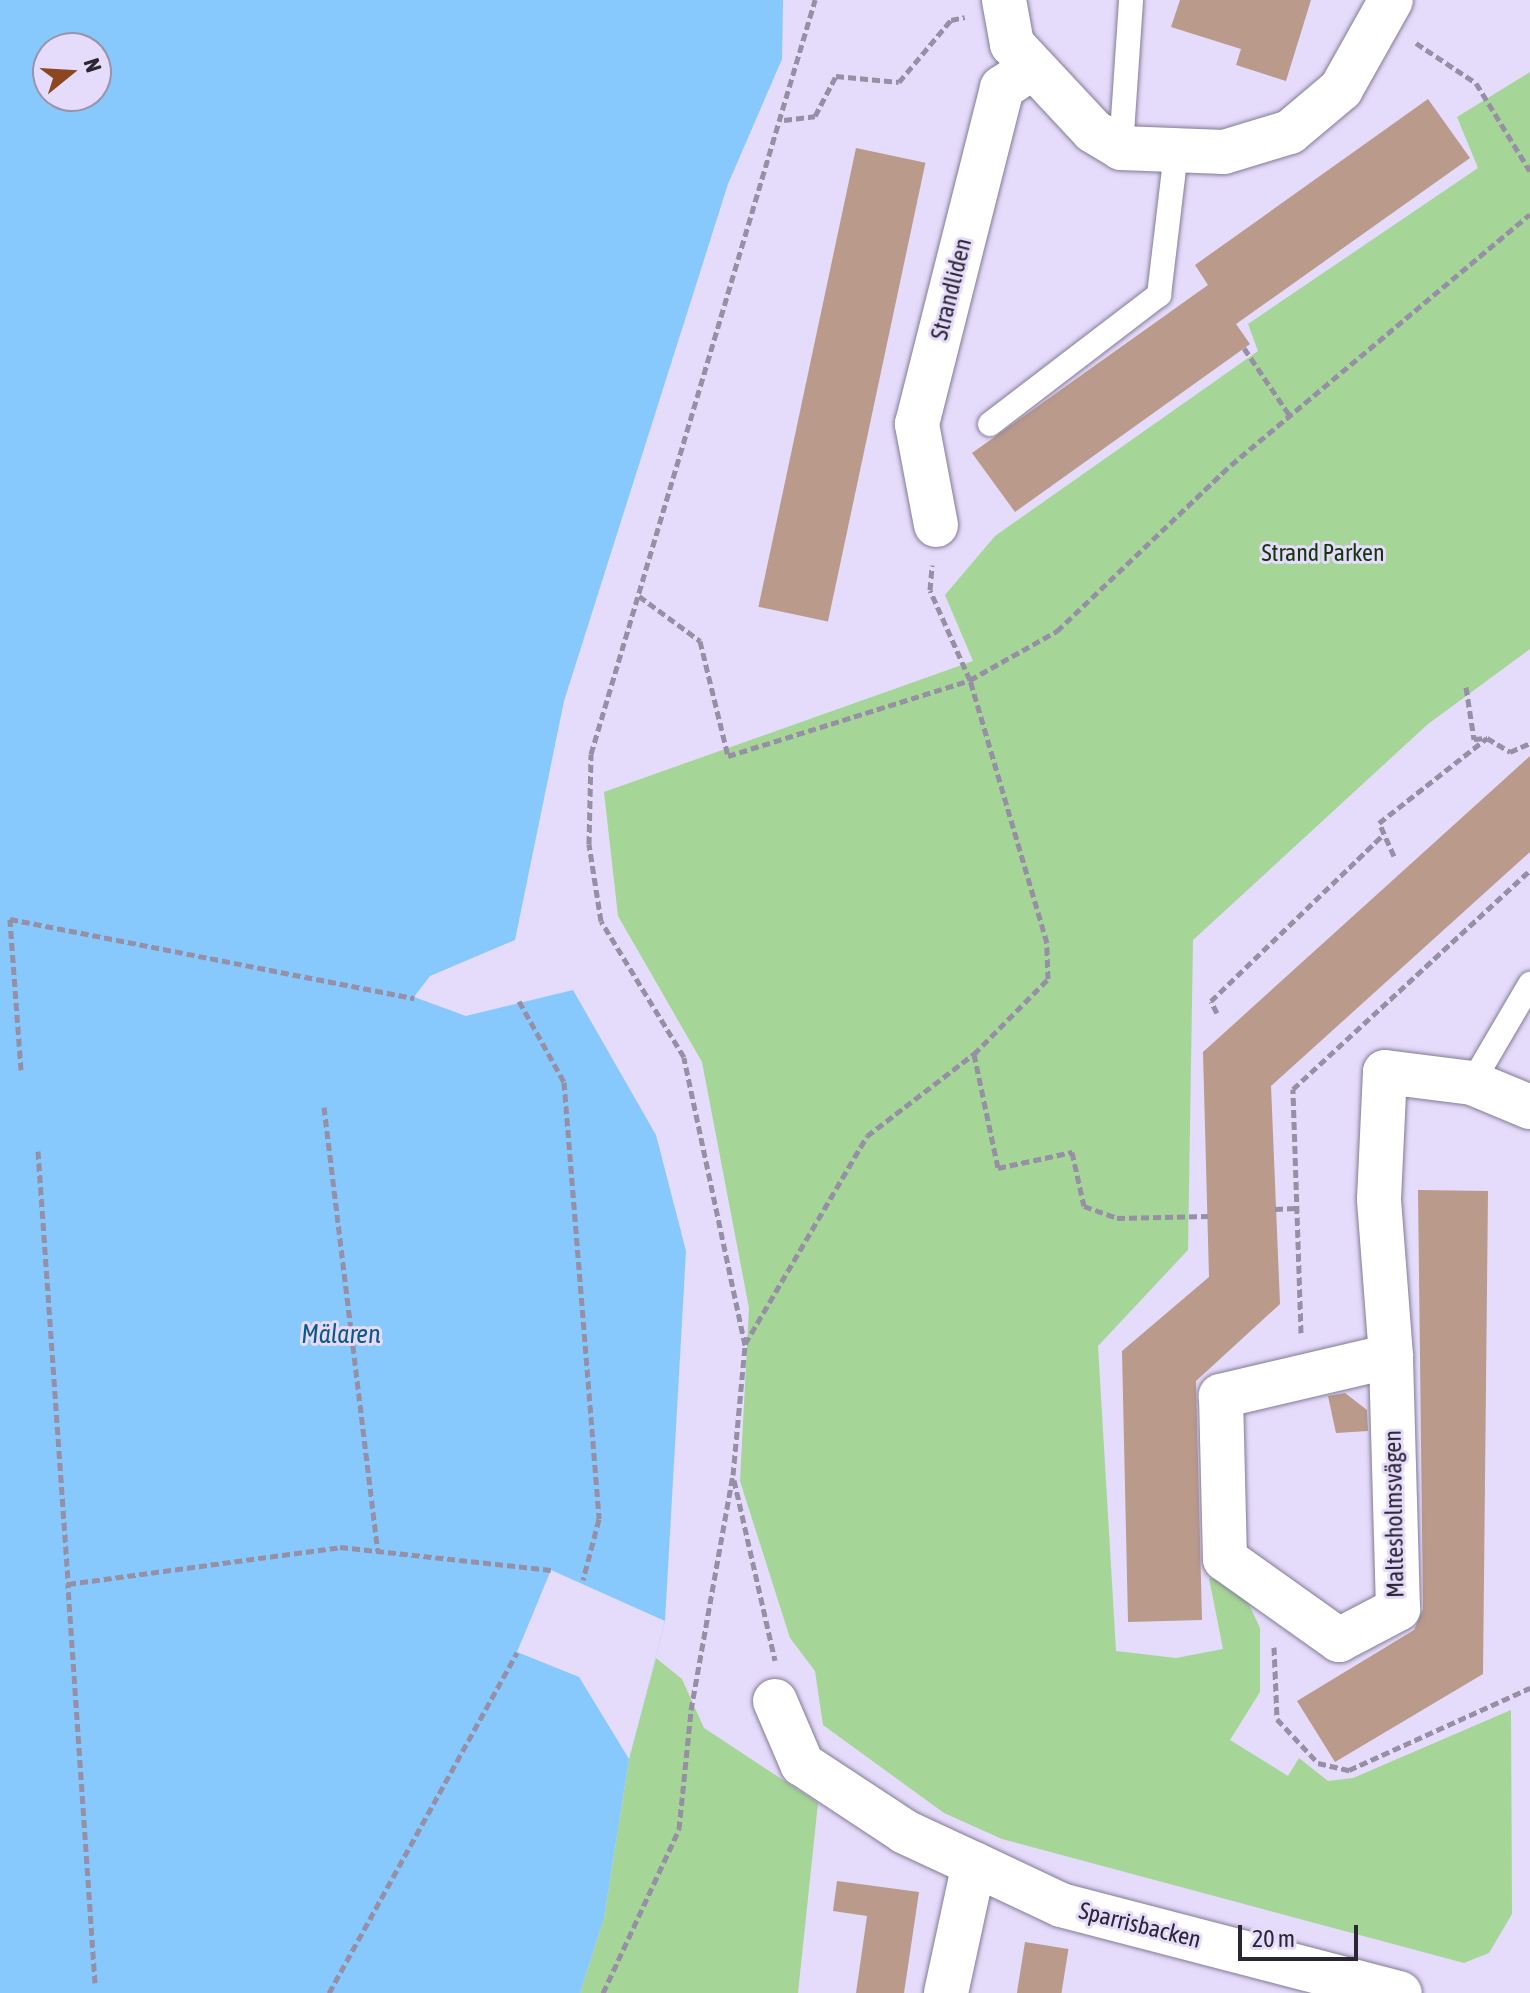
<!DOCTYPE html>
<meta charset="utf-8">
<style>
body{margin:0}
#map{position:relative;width:1530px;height:1993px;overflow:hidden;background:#e5dbfa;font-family:"Asap Condensed",sans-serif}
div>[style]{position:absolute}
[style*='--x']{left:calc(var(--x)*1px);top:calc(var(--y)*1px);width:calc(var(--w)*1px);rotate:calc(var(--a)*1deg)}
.green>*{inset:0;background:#a5d597}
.water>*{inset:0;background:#87c8fd}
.pier>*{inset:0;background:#e5dbfa}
.building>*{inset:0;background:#b99a8b;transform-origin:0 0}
.path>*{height:5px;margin-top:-2.5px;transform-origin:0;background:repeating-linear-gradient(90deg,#968fa6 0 8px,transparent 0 12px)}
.roads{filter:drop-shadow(0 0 2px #847b97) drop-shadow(0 0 2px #847b97)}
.service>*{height:24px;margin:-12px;padding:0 12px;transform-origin:12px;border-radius:12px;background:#fff}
.minor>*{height:44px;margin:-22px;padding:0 22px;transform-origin:22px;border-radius:22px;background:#fff}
span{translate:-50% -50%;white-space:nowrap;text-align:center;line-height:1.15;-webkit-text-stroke:6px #e5dbfa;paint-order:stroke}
.street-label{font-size:24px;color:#2a2632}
.park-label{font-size:24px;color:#15360b}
.water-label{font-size:26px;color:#0c5888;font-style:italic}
.north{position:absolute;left:32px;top:32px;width:80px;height:80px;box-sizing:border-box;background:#e5dbfa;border:2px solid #9a93aa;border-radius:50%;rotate:72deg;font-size:22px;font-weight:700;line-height:32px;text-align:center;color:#2a2632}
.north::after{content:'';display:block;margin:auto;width:28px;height:36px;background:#8d4720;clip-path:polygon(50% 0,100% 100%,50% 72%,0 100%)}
.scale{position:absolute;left:1238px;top:1925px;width:120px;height:36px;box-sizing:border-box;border:4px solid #2a2632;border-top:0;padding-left:10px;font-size:24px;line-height:28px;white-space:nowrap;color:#2a2632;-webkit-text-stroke:6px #e5dbfa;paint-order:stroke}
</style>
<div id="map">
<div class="green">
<i style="clip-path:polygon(1530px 72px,1530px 649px,1428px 724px,1193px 940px,1188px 1250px,1098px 1346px,1116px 1651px,1176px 1658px,1223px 1649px,1209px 1578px,1239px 1583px,1260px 1628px,1260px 1692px,1230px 1740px,1288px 1776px,1299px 1758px,1328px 1781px,1353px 1778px,1511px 1710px,1512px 1914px,1489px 1953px,1464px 1963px,1002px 1839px,944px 1813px,823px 1725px,815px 1671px,790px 1638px,740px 1481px,749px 1308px,702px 1062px,618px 916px,604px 792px,973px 661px,945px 595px,995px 536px,1258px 351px,1248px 324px,1478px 168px,1457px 117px)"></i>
<i style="clip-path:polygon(656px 1658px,682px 1679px,704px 1728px,818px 1803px,798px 1993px,580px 1993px,604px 1918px,629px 1759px)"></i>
</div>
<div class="water">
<i style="clip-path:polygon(evenodd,0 0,783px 0,782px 59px,728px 184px,564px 701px,515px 940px,430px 976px,414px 997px,466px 1016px,573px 990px,656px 1135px,686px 1251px,665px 1621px,629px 1759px,604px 1918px,580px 1993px,0 1993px,0 0,48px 48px,96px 48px,96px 96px,48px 96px,48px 48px)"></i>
</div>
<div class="pier">
<i style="clip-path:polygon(551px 1570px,665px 1621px,629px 1759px,579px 1677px,517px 1652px)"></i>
</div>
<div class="building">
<i style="clip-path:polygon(1180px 0,1311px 0,1286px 81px,1236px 65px,1241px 49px,1171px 27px)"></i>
<i style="clip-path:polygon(1428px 99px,1470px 158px,1236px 324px,1250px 344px,1015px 512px,972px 453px,1208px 285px,1195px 265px)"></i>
<i style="left:856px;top:148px;width:71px;height:469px;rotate:12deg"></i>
<i style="clip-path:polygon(1530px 756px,1530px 852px,1271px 1086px,1280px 1304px,1196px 1381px,1202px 1620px,1128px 1622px,1122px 1351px,1209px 1277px,1203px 1052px)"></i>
<i style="clip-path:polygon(1418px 1190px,1488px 1191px,1483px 1674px,1335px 1762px,1297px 1701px,1414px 1630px,1423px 1609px)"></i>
<i style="clip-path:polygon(1345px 1393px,1367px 1410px,1368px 1431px,1336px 1433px,1328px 1396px)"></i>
<i style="clip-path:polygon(837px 1881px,919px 1892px,904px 1993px,856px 1993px,867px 1916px,833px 1911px)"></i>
<i style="left:1025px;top:1942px;width:44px;height:52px;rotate:9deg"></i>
</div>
<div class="path">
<i style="--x:1416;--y:43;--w:72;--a:33.7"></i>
<i style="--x:1476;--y:83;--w:103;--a:58.5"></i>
<i style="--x:784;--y:120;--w:31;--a:-7"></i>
<i style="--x:815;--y:116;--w:45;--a:-62.3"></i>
<i style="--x:836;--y:76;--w:63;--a:5.4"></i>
<i style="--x:899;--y:82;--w:81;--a:-50"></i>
<i style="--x:951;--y:20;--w:14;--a:-12"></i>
<i style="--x:1244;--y:348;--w:82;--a:55.9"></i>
<i style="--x:639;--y:596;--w:76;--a:36.4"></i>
<i style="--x:700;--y:641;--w:118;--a:76.3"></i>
<i style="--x:728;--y:756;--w:254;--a:-17.4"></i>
<i style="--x:970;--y:680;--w:98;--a:-114"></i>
<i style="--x:930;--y:590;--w:25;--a:-85"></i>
<i style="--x:1466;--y:687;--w:53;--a:81.3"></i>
<i style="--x:1474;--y:739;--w:13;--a:-4"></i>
<i style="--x:1487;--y:738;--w:27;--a:31"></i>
<i style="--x:1510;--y:752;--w:22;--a:-24"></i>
<i style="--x:1394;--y:856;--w:36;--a:-114"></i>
<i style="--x:1379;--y:823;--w:137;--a:-38.2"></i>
<i style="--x:519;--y:1001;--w:93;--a:60.9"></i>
<i style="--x:564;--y:1082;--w:438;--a:85.4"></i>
<i style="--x:599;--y:1519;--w:63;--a:104.7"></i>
<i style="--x:1217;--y:1013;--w:13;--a:-117"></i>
<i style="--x:1211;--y:1001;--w:240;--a:-44"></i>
<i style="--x:974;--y:1054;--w:116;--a:78.1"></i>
<i style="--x:998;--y:1168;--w:76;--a:-12.2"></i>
<i style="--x:1072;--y:1152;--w:55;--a:77.5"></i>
<i style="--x:1084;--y:1206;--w:35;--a:20"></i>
<i style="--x:1117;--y:1218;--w:91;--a:-1.3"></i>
<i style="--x:21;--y:1070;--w:151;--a:-94.2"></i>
<i style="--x:10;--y:919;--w:412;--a:11.1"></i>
<i style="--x:324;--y:1107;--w:447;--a:83.1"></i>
<i style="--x:38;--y:1151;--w:434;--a:86"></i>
<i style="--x:1275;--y:1209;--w:21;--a:-3"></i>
<i style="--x:1301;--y:1333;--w:244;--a:-91.9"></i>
<i style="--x:1293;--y:1089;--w:323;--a:-42.7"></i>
<i style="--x:745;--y:1344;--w:241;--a:-59.6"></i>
<i style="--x:867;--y:1136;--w:135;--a:-37.5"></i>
<i style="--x:974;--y:1054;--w:105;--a:-45.4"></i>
<i style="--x:1048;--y:979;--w:36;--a:-92"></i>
<i style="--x:1047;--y:943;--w:274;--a:-106.3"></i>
<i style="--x:970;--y:680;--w:100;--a:-29.4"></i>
<i style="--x:1057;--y:631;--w:240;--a:-43.7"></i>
<i style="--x:1231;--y:465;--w:390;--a:-40"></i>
<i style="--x:734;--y:1480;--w:185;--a:77.2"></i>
<i style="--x:1274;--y:1647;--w:72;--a:87.6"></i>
<i style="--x:1277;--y:1719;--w:60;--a:47"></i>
<i style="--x:1318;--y:1763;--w:32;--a:13"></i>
<i style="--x:1349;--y:1770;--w:199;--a:-24.4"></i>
<i style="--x:95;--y:1983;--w:400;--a:-93.9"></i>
<i style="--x:68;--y:1584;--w:275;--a:-7.7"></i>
<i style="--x:340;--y:1547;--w:212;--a:6.2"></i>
<i style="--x:329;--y:1993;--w:389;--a:-61.1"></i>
<i style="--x:603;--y:1993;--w:181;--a:-65.1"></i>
<i style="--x:679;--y:1829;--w:120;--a:-84.2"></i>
<i style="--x:691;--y:1710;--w:239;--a:-79.9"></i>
<i style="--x:733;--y:1475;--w:131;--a:-84.7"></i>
<i style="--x:745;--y:1345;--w:294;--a:-102"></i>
<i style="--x:684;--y:1057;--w:159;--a:-121.4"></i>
<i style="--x:601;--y:921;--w:78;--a:-98.9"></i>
<i style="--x:589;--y:844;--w:90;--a:-88.7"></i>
<i style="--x:591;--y:754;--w:787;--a:-73.45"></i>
</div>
<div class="roads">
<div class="service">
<i style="--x:1121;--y:148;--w:148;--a:-86.1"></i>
<i style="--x:990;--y:424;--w:213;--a:-37.4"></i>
<i style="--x:1159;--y:295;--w:144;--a:-83.2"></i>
<i style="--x:1472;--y:1083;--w:115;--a:-59.6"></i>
</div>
<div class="minor">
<i style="--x:1004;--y:0;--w:45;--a:79.7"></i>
<i style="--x:1012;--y:44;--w:119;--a:47"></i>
<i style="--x:1093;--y:131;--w:33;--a:31"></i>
<i style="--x:1121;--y:148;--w:103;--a:2.2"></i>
<i style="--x:1224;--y:152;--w:69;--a:-16.9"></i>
<i style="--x:1290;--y:132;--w:67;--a:-40.1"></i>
<i style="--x:1341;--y:89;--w:102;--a:-60.7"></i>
<i style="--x:936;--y:525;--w:103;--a:-100.7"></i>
<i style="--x:917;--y:424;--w:347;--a:-75.8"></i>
<i style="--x:1002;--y:88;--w:34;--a:-34"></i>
<i style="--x:1391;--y:1356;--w:175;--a:166.8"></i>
<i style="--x:1221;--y:1396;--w:163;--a:88.6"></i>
<i style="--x:1225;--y:1559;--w:140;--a:35.4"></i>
<i style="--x:1339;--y:1640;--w:67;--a:-27.7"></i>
<i style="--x:1398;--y:1609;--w:253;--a:-91.6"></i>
<i style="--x:1391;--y:1356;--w:157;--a:-94.4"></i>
<i style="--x:1379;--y:1199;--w:127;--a:-87.3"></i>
<i style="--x:1385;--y:1072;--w:88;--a:7.2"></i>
<i style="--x:1472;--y:1083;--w:63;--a:22.5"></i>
<i style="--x:775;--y:1701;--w:69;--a:66.8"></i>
<i style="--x:802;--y:1764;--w:123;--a:33.4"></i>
<i style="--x:905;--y:1832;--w:76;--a:24.9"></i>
<i style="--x:974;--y:1864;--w:96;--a:25.2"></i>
<i style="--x:1061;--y:1905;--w:350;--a:14.6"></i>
<i style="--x:946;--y:1993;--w:132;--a:-77.8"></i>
</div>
</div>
<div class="street-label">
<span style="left:951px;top:289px;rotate:-76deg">Strandliden</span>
<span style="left:1394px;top:1514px;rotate:-91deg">Maltesholmsvägen</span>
<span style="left:1140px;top:1925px;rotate:14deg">Sparrisbacken</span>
</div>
<div class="park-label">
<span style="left:1323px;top:553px">Strand Parken</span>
</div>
<div class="water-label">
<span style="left:341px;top:1335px">Mälaren</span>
</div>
<div class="north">N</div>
<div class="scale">20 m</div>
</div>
